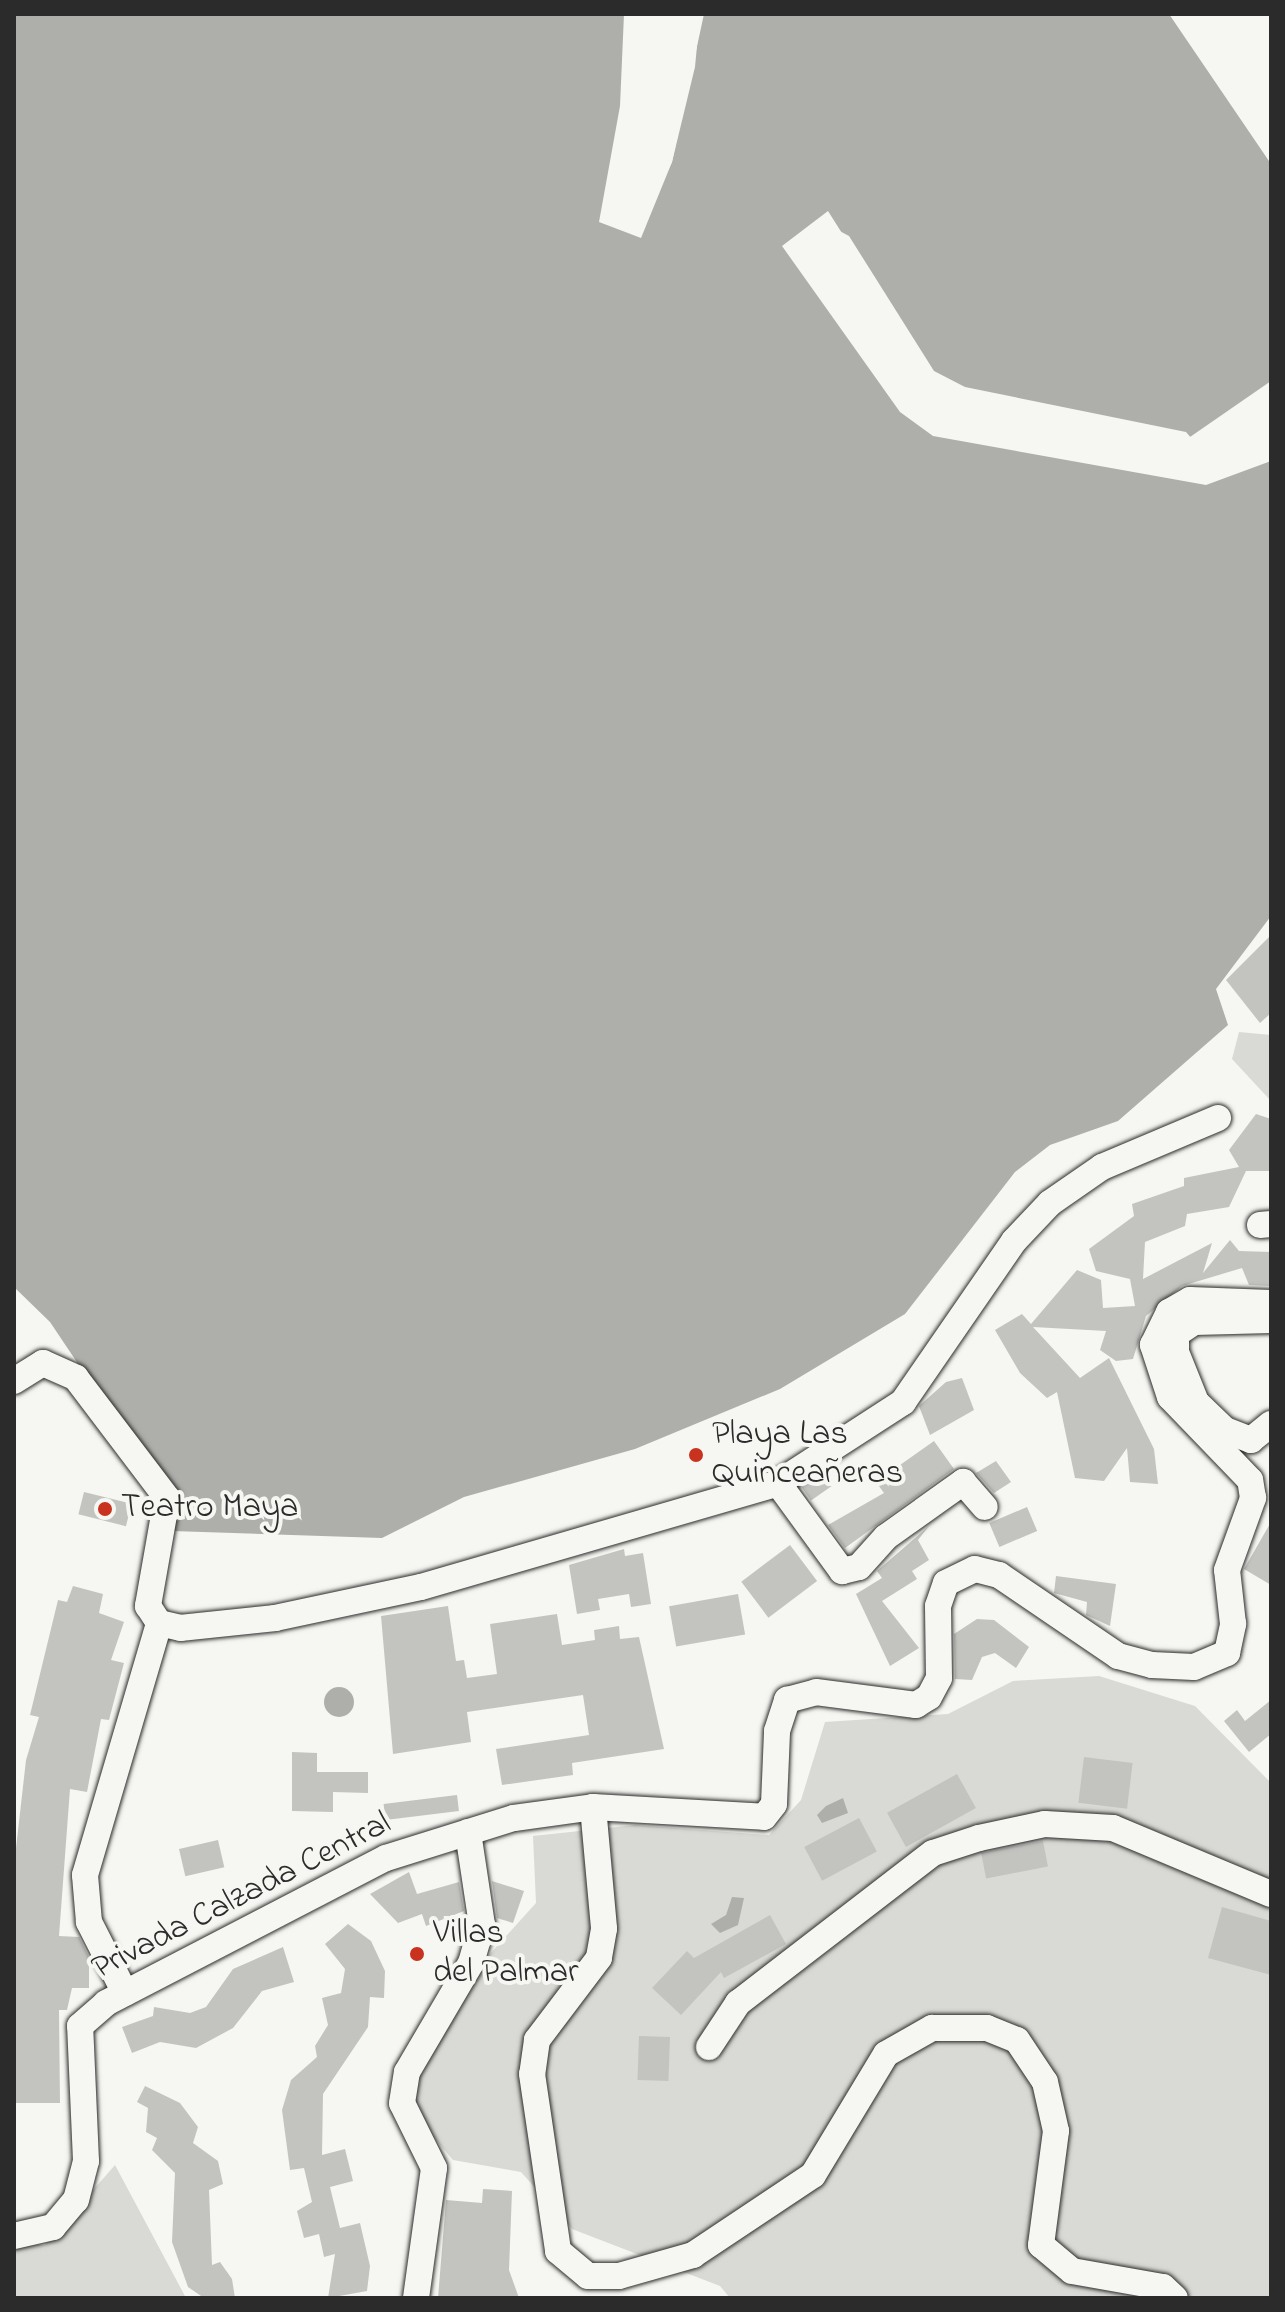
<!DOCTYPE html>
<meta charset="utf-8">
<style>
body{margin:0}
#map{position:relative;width:1285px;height:2312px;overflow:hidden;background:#f6f6f2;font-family:"Indie Flower",sans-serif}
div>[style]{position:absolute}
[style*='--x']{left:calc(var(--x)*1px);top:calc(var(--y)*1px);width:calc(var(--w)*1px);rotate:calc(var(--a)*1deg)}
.green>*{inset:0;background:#d9d9d5}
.water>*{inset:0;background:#aeaeab}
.round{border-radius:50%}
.pier>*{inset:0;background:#f6f6f2}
.building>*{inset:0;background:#c3c3c0;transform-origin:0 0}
.roads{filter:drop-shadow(0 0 2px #2b2b2b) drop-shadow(0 0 2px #2b2b2b)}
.minor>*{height:26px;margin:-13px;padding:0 13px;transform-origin:13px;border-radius:13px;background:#f6f6f2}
.dots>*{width:22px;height:22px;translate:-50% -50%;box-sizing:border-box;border:4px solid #f6f6f2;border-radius:50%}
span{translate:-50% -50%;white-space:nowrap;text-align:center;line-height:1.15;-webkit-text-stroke:8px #f6f6f2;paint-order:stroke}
.poi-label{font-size:34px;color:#2b2b2b}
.left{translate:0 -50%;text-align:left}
.street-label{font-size:34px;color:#2b2b2b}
.frame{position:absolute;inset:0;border:16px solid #2b2b2b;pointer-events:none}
</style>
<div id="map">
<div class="green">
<i style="clip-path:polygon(1239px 1032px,1271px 1035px,1271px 1101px,1232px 1059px)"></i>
<i style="clip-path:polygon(1099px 1676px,1195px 1706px,1271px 1783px,1271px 2298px,730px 2298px,720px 2286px,572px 2229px,521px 2172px,453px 2160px,402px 2100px,489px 1955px,536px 1903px,533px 1836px,635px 1825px,769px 1835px,801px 1800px,825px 1722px,948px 1714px,1013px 1681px)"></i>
<i style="clip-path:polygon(115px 2165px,186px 2298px,14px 2298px,14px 2245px,45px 2245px)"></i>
</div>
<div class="water">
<i style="clip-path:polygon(14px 14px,624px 14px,620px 106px,599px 222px,641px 238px,672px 162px,704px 14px,1169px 14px,1271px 164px,1271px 381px,1190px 437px,959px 390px,931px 374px,828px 211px,782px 246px,900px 412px,933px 436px,1206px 485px,1271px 461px,1271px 916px,1216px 989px,1228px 1025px,1118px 1121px,1050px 1145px,1015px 1172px,905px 1314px,780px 1389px,635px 1449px,464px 1497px,382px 1538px,172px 1531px,113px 1416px,50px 1322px,14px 1287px)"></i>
<i class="round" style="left:324px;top:1687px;width:30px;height:30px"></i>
<i style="clip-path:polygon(843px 1798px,848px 1813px,822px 1823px,817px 1815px,826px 1806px)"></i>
<i style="clip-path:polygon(732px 1897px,744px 1898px,738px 1925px,720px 1933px,711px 1924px,726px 1915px)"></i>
</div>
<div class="pier">
<i style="clip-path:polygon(700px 14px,695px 67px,672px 162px,644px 222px,668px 161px)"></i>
<i style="clip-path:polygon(834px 228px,849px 236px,934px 371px,965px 387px,1186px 432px,1193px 440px,958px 394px,929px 378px)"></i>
</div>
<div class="building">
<i style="clip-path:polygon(1271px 935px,1271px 1013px,1260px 1023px,1226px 980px)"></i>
<i style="clip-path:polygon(1256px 1114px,1271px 1119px,1271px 1171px,1246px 1171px,1229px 1207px,1187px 1214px,1185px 1226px,1145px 1242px,1143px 1279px,1212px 1243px,1203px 1273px,1230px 1240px,1239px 1251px,1271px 1252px,1271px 1286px,1249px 1285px,1242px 1268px,1182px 1286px,1146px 1316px,1133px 1359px,1116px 1361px,1100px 1350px,1106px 1331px,1033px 1327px,1080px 1378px,1109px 1358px,1154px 1449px,1158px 1484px,1130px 1482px,1127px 1448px,1104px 1481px,1075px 1478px,1057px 1392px,1047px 1398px,1020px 1373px,995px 1330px,1022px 1314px,1031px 1324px,1077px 1270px,1101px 1280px,1103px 1308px,1135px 1306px,1130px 1279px,1096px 1271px,1089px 1249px,1134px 1216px,1132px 1204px,1184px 1186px,1184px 1178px,1239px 1167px,1229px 1150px)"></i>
<i style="clip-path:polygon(962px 1378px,974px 1410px,930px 1435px,919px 1406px,946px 1382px)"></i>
<i style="clip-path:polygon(934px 1441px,954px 1469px,845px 1548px,828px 1525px,884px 1493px,876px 1482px)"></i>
<i style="clip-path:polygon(996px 1461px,1011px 1482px,994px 1493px,976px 1473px)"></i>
<i style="left:824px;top:1472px;width:16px;height:27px;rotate:55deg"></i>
<i style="left:84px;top:1492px;width:49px;height:23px;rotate:14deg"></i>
<i style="left:1027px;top:1507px;width:26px;height:41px;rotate:67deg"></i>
<i style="clip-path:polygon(1271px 1522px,1271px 1585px,1244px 1569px)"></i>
<i style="clip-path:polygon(929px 1526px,918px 1540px,929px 1560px,912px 1571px,917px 1579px,882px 1601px,919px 1648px,890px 1666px,856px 1594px,882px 1578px,877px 1571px)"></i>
<i style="left:790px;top:1545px;width:45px;height:61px;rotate:53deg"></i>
<i style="clip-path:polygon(624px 1549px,625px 1556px,643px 1553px,651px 1604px,631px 1607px,629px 1594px,598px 1599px,600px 1610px,577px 1614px,569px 1565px)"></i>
<i style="clip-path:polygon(1056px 1576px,1116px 1584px,1110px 1626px,1086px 1615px,1087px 1602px,1054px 1593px)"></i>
<i style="clip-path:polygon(73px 1586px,103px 1594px,99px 1613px,124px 1622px,111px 1660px,124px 1663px,109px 1720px,101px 1719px,87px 1792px,70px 1789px,59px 1936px,79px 1937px,89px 1957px,89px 1988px,72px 1988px,67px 2010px,59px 2010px,60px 2103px,14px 2103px,14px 1866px,26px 1760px,39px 1717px,30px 1715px,58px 1600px,67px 1602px)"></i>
<i style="left:738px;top:1594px;width:41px;height:70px;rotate:80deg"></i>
<i style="clip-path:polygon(448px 1606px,456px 1661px,464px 1660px,467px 1678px,497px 1674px,490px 1624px,557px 1614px,562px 1645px,595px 1640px,594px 1630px,619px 1626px,620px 1639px,639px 1637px,664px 1749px,572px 1763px,573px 1775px,502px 1785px,496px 1749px,589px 1735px,583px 1695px,467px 1712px,471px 1742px,393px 1754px,381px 1616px)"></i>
<i style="clip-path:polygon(977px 1619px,994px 1620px,1029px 1647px,1016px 1668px,995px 1653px,982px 1657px,972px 1680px,955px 1679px,954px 1634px)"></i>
<i style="clip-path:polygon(1271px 1700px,1271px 1734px,1249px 1752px,1224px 1721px,1237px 1710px,1245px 1721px)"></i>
<i style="clip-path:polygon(292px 1752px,317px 1753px,317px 1772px,368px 1772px,368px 1793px,333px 1792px,333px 1812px,292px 1811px)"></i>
<i style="left:1084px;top:1757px;width:49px;height:46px;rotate:7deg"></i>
<i style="left:957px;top:1774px;width:39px;height:80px;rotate:61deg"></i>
<i style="left:457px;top:1795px;width:16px;height:74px;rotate:83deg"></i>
<i style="left:859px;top:1818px;width:38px;height:62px;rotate:62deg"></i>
<i style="left:218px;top:1840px;width:28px;height:40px;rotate:77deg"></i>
<i style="left:1043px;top:1841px;width:26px;height:63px;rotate:79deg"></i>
<i style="clip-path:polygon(409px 1872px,417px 1894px,459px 1882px,464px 1911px,426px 1926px,422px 1914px,398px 1923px,370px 1894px)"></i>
<i style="clip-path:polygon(492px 1881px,524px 1891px,513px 1923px,497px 1918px)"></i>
<i style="clip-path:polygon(1222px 1907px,1271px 1921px,1271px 1975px,1208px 1958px)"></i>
<i style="clip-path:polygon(770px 1915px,786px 1944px,724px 1978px,721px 1972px,681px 2015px,652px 1988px,687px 1951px,694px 1958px)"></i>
<i style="clip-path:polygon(348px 1924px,371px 1941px,385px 1971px,384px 1998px,370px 1997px,368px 2027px,323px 2094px,322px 2155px,345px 2149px,353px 2181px,330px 2187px,340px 2228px,360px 2223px,370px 2266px,367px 2291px,328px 2298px,335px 2254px,324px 2257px,319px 2234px,304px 2238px,297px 2211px,312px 2202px,304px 2168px,290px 2170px,282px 2110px,291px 2080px,317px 2057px,315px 2046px,328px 2025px,322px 1998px,341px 1993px,345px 1969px,325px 1944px)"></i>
<i style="clip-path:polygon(283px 1947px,294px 1982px,262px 1991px,233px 2028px,196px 2048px,160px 2042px,132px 2053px,122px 2027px,153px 2016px,154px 2007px,190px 2013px,206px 2007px,233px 1969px)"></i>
<i style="left:639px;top:2036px;width:31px;height:44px;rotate:2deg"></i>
<i style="clip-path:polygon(145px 2086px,180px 2103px,198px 2127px,193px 2143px,218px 2161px,223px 2184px,209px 2190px,212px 2265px,220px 2262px,232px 2279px,235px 2298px,204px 2298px,188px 2287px,172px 2242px,175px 2173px,152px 2150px,157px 2138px,146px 2132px,148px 2108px,137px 2102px)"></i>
<i style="clip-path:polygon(483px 2189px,512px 2191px,509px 2270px,519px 2298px,438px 2298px,446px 2200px,482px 2203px)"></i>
</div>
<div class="roads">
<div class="minor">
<i style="--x:1260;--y:1225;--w:11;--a:-5"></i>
<i style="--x:1271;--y:1320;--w:77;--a:178.5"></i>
<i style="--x:1194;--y:1322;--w:22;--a:146"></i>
<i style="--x:1176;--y:1334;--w:18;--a:90"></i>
<i style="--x:1176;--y:1352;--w:54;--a:68.2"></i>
<i style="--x:1196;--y:1402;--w:40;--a:44"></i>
<i style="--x:1225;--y:1430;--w:28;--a:21"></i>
<i style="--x:1251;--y:1440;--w:26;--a:-39"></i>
<i style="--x:14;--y:1381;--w:34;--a:-32"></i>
<i style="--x:43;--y:1363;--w:36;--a:24"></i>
<i style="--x:76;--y:1378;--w:151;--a:52.8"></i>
<i style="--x:167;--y:1498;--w:110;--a:100"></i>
<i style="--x:148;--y:1606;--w:20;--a:57"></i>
<i style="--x:159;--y:1623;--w:22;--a:13"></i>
<i style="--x:180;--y:1628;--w:96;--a:-6"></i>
<i style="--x:275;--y:1618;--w:149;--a:-12"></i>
<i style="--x:421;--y:1587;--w:372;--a:-16.2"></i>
<i style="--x:778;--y:1483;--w:109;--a:54"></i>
<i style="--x:842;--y:1571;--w:17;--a:-13"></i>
<i style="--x:859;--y:1567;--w:40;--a:-48"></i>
<i style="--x:886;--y:1537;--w:95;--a:-35.5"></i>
<i style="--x:963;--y:1482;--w:33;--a:49"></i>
<i style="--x:778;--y:1483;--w:149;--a:-32.9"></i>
<i style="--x:903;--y:1402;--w:196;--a:-55.4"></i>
<i style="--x:1014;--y:1241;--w:52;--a:-46.5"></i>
<i style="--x:1050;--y:1203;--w:63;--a:-34.7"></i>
<i style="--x:1102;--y:1167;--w:126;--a:-22.9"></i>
<i style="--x:593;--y:1807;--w:122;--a:84.8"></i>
<i style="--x:604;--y:1929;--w:29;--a:100"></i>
<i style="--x:599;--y:1958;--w:103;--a:127.1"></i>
<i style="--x:537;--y:2040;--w:34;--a:98"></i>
<i style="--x:532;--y:2074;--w:179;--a:81.6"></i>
<i style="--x:558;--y:2251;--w:39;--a:40"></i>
<i style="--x:588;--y:2276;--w:31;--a:0"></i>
<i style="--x:619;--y:2276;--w:77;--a:-15.8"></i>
<i style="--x:693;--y:2255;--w:144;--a:-33.7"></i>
<i style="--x:813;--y:2175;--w:141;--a:-58.9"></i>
<i style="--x:886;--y:2054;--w:53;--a:-29.5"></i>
<i style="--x:932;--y:2028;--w:55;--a:0"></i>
<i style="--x:987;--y:2028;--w:32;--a:22"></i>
<i style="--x:1017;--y:2040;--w:50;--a:56.3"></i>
<i style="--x:1045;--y:2082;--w:50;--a:77.3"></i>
<i style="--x:1056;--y:2131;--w:115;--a:97.5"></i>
<i style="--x:1041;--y:2245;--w:40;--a:40"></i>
<i style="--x:1072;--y:2271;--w:92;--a:10"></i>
<i style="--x:1163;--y:2287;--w:16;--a:43"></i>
<i style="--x:125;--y:1993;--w:80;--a:-116.9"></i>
<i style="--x:89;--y:1922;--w:47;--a:-94.9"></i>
<i style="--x:85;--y:1875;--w:263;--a:-73.6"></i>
<i style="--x:709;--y:2047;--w:53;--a:-56.6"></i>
<i style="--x:738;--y:2003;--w:246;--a:-37.6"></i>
<i style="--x:933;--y:1853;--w:48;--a:-18.1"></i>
<i style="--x:979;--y:1838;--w:67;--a:-12"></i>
<i style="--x:1045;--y:1824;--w:68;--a:3.4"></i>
<i style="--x:1113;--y:1828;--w:171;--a:22.7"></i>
<i style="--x:14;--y:2236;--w:40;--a:-13"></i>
<i style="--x:53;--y:2227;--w:35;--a:-50"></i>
<i style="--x:76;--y:2200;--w:40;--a:-75.6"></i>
<i style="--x:86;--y:2161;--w:135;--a:-92.5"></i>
<i style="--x:80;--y:2026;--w:35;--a:-41"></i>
<i style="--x:106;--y:2003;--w:315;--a:-27.4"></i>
<i style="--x:386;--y:1858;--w:134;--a:-17.4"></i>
<i style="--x:514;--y:1818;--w:80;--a:-7.9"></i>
<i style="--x:593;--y:1807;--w:171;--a:3.3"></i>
<i style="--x:764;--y:1817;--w:16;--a:-52"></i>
<i style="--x:774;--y:1804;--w:73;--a:-87.6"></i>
<i style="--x:777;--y:1731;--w:33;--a:-72"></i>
<i style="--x:787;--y:1700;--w:30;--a:-15"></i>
<i style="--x:816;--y:1692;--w:101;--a:7.4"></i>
<i style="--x:916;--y:1705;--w:15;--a:-32"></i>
<i style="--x:929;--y:1697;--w:21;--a:-62"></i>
<i style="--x:939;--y:1678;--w:72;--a:-90.8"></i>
<i style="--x:938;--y:1606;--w:24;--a:-71"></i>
<i style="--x:946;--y:1583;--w:32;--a:-26"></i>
<i style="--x:975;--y:1569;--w:25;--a:14"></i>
<i style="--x:999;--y:1575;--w:144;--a:34.2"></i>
<i style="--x:1118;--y:1656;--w:35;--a:15"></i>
<i style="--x:1152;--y:1665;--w:42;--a:2.7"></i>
<i style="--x:1194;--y:1667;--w:36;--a:-23"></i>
<i style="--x:1227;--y:1653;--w:30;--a:-78"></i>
<i style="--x:1233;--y:1624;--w:54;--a:-96.3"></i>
<i style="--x:1227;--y:1570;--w:77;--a:-70.1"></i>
<i style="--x:1253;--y:1498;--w:18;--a:-99"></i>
<i style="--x:1250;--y:1480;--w:115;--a:-133.9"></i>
<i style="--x:1170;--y:1397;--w:55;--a:-108.1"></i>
<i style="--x:1153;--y:1345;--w:37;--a:-64"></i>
<i style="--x:1169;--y:1312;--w:24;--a:-30"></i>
<i style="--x:1190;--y:1300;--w:81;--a:2.1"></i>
<i style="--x:416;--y:2298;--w:131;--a:-82.1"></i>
<i style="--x:434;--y:2168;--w:72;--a:-116.2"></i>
<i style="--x:402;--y:2103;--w:31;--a:-81"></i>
<i style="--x:407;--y:2072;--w:126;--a:-59.6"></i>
<i style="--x:471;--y:1963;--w:40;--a:-74"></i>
<i style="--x:482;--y:1925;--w:94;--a:-98.6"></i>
</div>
</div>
<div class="dots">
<i style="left:696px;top:1455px;background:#c8321e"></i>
<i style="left:105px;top:1509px;background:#c8321e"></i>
<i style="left:417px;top:1954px;background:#c8321e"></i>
</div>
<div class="poi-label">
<span class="left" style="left:712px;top:1455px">Playa Las<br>Quinceañeras</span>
<span class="left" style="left:121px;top:1509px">Teatro Maya</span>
<span class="left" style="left:433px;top:1954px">Villas<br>del Palmar</span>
</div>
<div class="street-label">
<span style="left:242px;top:1897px;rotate:-27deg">Privada Calzada Central</span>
</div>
<div class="frame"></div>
</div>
